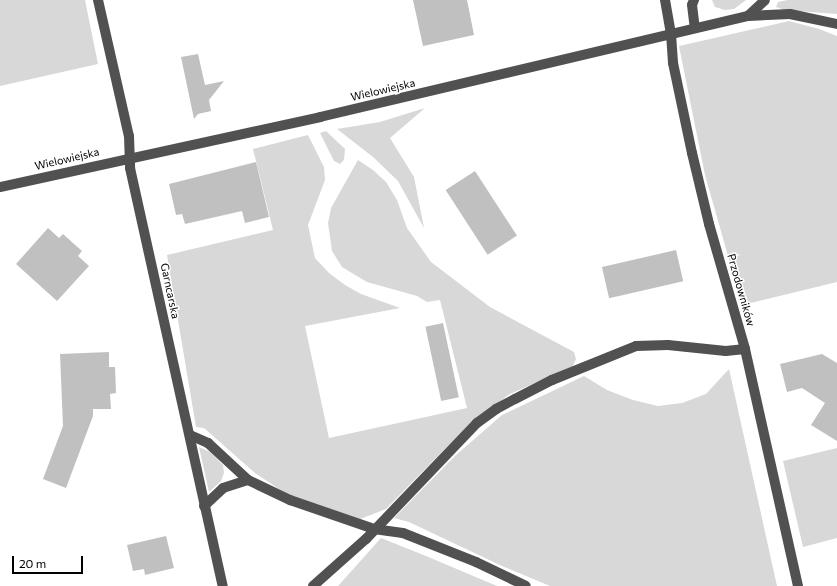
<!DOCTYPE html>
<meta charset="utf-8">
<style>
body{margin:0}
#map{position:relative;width:837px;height:586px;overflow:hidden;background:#fff;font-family:Commissioner,sans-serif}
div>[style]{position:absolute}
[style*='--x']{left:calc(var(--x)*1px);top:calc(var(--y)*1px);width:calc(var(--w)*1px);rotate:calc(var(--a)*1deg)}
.green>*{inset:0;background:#d8d8d8}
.building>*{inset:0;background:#c0c0c0;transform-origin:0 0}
.minor>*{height:10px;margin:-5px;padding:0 5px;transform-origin:5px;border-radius:5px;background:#515151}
span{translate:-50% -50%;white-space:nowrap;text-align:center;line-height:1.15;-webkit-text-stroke:3px #fff;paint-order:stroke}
.street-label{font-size:11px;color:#000}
.scale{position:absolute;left:12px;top:556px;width:71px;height:18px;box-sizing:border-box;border:2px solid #000;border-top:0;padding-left:5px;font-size:12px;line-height:14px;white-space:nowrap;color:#000;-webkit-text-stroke:3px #fff;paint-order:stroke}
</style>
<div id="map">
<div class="green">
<i style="clip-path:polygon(0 0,85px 0,98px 64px,0 86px)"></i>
<i style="clip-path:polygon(712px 0,746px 0,734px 9px,725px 10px,715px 7px)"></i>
<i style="clip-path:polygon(788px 0,837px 0,837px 14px,785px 10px,776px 7px,778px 2px)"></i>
<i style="clip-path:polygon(789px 21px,819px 29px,837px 36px,837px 282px,742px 305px,705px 175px,679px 46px)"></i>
<i style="clip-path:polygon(425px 108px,390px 138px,414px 177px,424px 228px,398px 181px,373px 157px,337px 129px,380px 122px)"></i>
<i style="clip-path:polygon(326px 131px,345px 149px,344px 160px,340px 164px,334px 161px,320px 133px)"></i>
<i style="clip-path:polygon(308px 135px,324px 167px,325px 180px,308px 225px,315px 258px,329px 273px,345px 285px,361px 294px,400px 308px,305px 326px,329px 438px,467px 408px,440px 300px,427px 302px,417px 296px,367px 282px,342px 267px,332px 251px,328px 223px,331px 208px,358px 160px,373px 170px,386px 182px,397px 200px,407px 228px,431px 262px,490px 307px,574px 352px,576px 359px,573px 366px,510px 394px,470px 423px,386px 509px,360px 519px,285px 493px,255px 473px,204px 428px,196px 427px,167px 255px,273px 230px,253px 149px)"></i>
<i style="clip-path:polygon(729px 369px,777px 586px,550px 586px,502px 566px,409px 522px,394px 518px,456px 455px,502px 415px,584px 376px,607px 390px,633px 400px,658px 406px,682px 403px,706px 394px)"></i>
<i style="clip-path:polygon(199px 447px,210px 452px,223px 465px,224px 473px,221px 481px,209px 492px)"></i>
<i style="clip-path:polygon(837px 448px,837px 538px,803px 547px,783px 461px)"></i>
<i style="clip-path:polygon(381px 538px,426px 556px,497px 586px,338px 586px)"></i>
</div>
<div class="building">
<i style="clip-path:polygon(413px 0,467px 0,474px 35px,423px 46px)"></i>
<i style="clip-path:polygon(198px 54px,205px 85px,224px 81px,209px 100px,211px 111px,198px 114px,194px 119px,181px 57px)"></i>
<i style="clip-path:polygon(256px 162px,269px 217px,245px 223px,242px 211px,185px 224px,182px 214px,176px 215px,169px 184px)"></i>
<i style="left:475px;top:171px;width:77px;height:35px;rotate:57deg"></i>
<i style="clip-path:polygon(48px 228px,59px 238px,63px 234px,73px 243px,82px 251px,78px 256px,89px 266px,57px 301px,16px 264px)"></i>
<i style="left:676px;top:250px;width:32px;height:76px;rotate:77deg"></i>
<i style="left:443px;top:323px;width:76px;height:18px;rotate:78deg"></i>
<i style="clip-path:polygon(109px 352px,109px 367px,115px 367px,116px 393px,110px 394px,111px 409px,93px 409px,93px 416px,66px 488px,43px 479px,63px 426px,60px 354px)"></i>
<i style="clip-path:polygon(822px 354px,837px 363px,837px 441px,811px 425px,825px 403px,802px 388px,787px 392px,780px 364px)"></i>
<i style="clip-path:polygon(166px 536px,174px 568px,145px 575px,144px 569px,133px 571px,127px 545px)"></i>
</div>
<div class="minor">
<i style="--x:98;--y:0;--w:139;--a:77.2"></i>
<i style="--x:129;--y:136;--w:32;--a:88"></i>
<i style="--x:130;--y:168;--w:428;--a:77.5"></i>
<i style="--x:665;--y:0;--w:35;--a:80"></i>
<i style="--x:671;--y:34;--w:29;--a:86"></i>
<i style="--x:673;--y:63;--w:92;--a:78.1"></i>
<i style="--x:692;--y:153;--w:73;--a:76.5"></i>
<i style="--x:709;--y:224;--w:130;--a:73.9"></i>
<i style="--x:745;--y:349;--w:243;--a:77.4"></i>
<i style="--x:694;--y:0;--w:5;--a:112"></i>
<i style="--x:692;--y:5;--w:23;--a:83"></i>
<i style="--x:748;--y:16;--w:23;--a:-43"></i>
<i style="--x:0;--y:187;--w:328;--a:-12.3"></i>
<i style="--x:320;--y:117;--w:440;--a:-13.3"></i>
<i style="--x:748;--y:16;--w:42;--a:-2.7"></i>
<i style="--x:790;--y:14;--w:48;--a:12"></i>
<i style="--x:190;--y:435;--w:20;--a:24"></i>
<i style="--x:208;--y:443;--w:54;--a:42.8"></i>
<i style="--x:248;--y:480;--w:47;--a:25.5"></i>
<i style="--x:290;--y:500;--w:89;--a:19"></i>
<i style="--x:374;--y:529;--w:29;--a:8"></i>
<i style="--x:403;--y:533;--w:79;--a:21.7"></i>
<i style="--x:476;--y:562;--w:55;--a:25.6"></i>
<i style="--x:204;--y:506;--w:26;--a:-43"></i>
<i style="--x:223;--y:488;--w:26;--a:-18"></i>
<i style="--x:313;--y:586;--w:71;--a:-41.6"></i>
<i style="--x:366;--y:539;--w:161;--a:-46.3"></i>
<i style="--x:477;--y:423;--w:24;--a:-36"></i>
<i style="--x:496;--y:409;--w:21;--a:-28"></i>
<i style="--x:515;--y:399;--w:42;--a:-27.2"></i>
<i style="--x:552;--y:380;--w:91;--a:-22"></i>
<i style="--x:636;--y:346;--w:32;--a:-2"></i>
<i style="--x:668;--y:345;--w:58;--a:5.9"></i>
<i style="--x:726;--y:351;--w:19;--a:-6"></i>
</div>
<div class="street-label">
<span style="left:383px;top:90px;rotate:-13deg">Wielowiejska</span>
<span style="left:67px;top:159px;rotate:-13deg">Wielowiejska</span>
<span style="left:741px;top:290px;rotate:74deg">Przodowników</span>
<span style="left:170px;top:291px;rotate:78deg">Garncarska</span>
</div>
<div class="scale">20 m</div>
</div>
